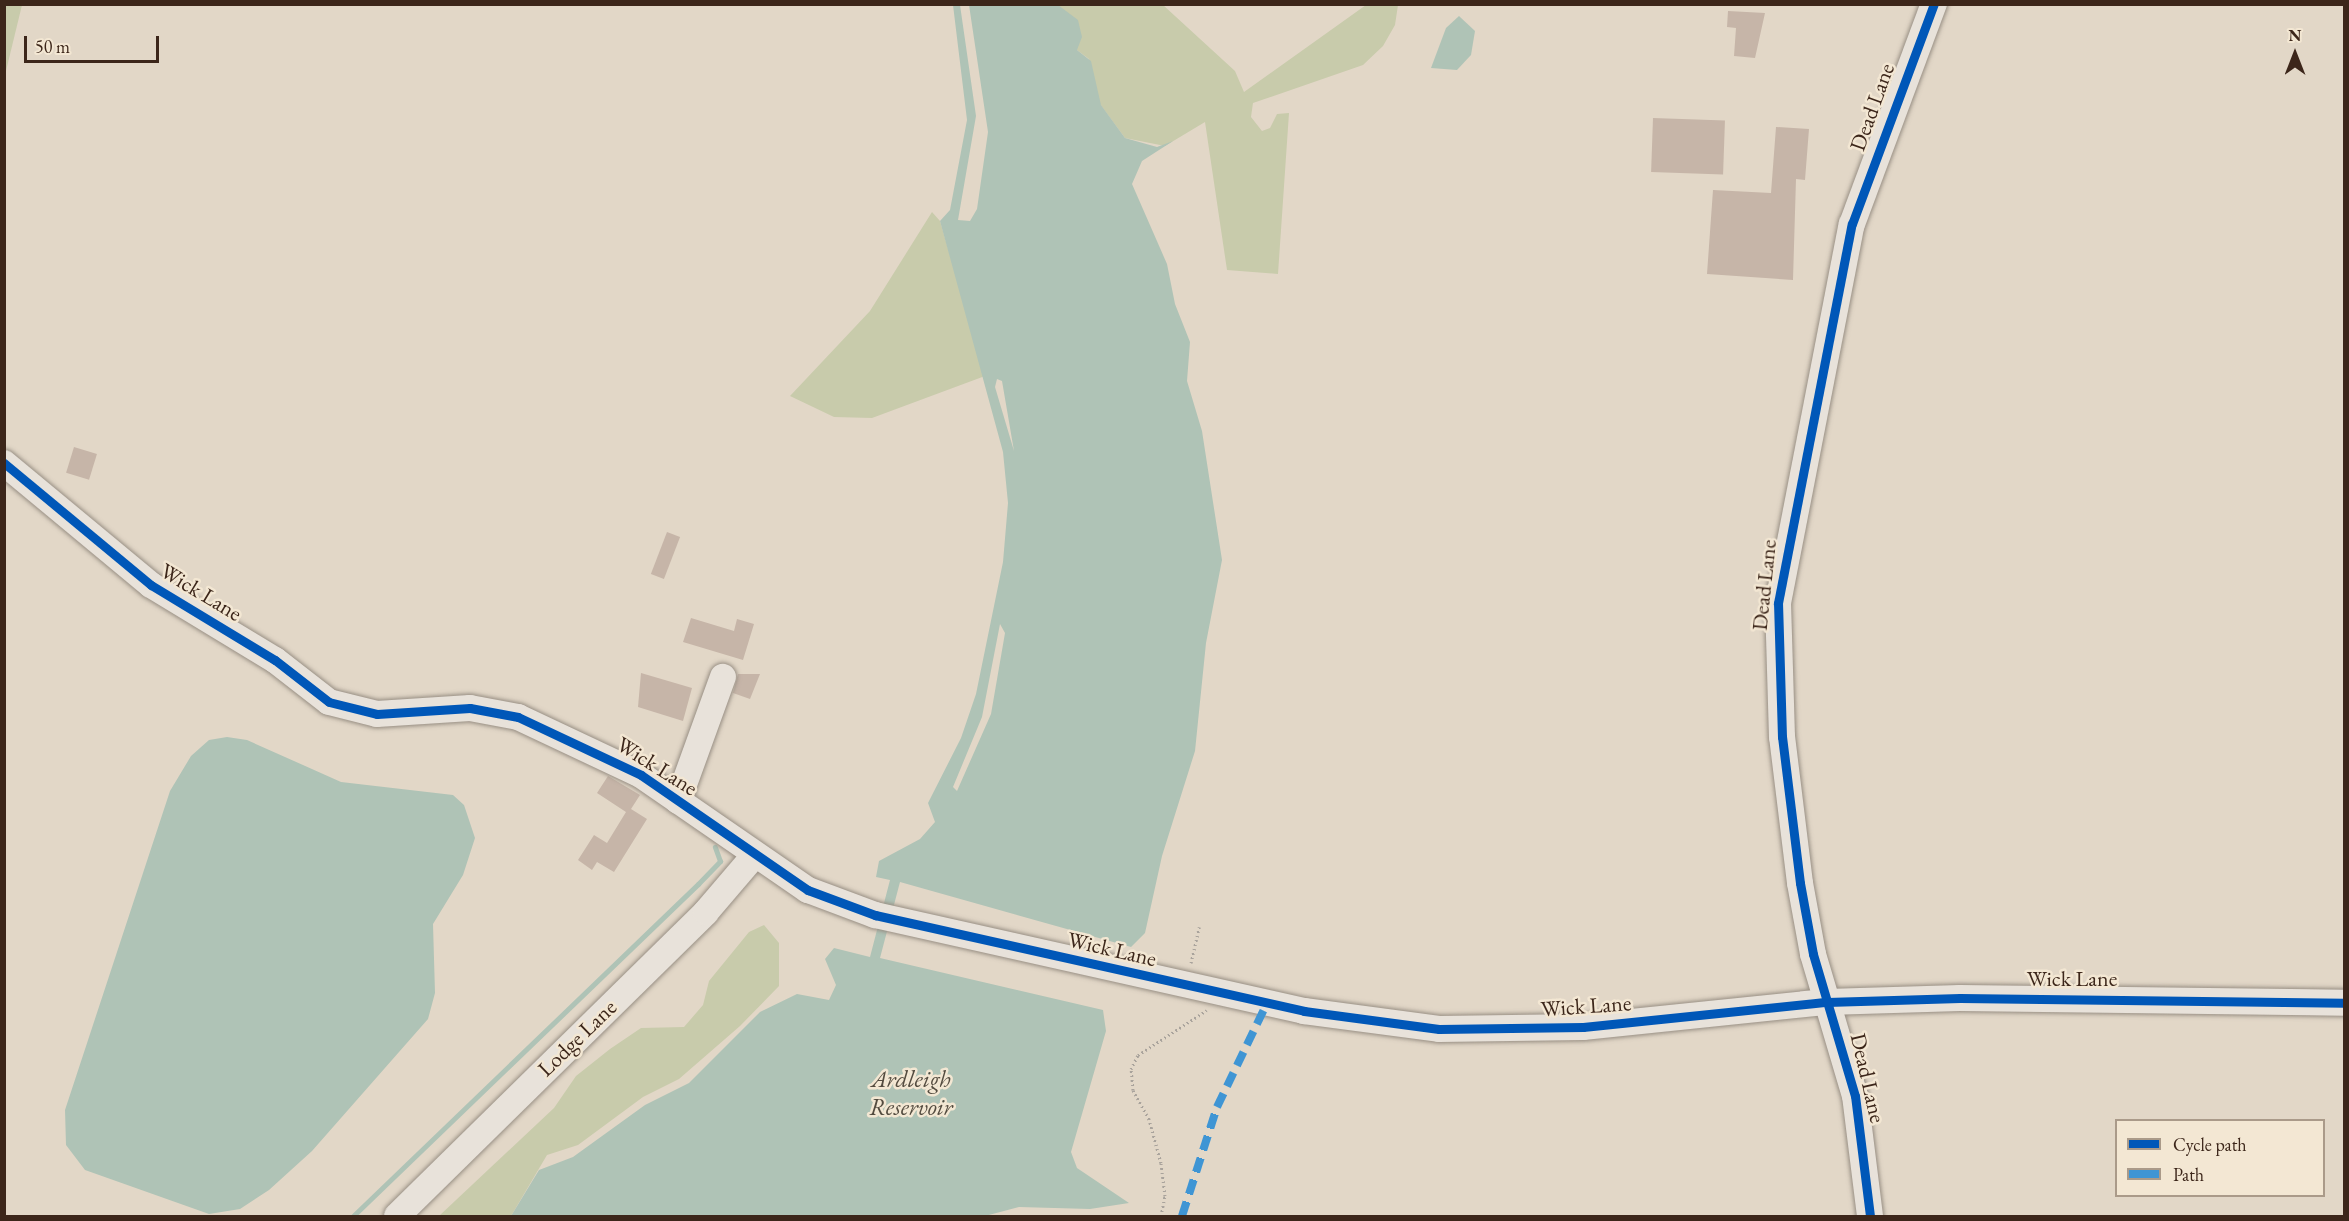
<!DOCTYPE html>
<style>
body{margin:0}
#map{position:relative;width:2349px;height:1221px;overflow:hidden;background:#e2d7c7;font-family:"EB Garamond",serif}
div>[style]{position:absolute}
[style*='--x']{left:calc(var(--x)*1px);top:calc(var(--y)*1px);width:calc(var(--w)*1px);rotate:calc(var(--a)*1deg)}
.green>*{inset:0;background:#c8cbab}
.water>*{inset:0;background:#afc3b6}
.stream>*{height:5px;margin:-2.5px;padding:0 2.5px;transform-origin:2.5px;border-radius:2.5px;background:#afc3b6}
.building>*{inset:0;background:#c6b5a8;transform-origin:0 0}
.path>*{height:3px;margin-top:-1.5px;transform-origin:0;background:repeating-linear-gradient(90deg,#a9a39c 0 1.5px,transparent 0 4.5px)}
.roads{filter:drop-shadow(0 0 2px #988f84) drop-shadow(0 0 2px #988f84)}
.minor>*{height:26px;margin:-13px;padding:0 13px;transform-origin:13px;border-radius:13px;background:#e8e2da}
.quiet>*{height:8px;margin-top:-4px;transform-origin:0;background:repeating-linear-gradient(90deg,#3f95d4 0 15px,transparent 0 23px)}
.cycleway>*{height:9px;margin:-4.5px;padding:0 4.5px;transform-origin:4.5px;border-radius:4.5px;background:#0057b8}
span{translate:-50% -50%;white-space:nowrap;text-align:center;line-height:1.15;-webkit-text-stroke:5px #f3e7d3;paint-order:stroke}
.street-label{font-size:22px;color:#3c261a}
.water-label{font-size:24px;color:#534b3f;font-style:italic}
.frame{position:absolute;inset:0;border:6px solid #3c261a;pointer-events:none}
.legend{position:absolute;left:2115px;top:1119px;width:210px;height:78px;box-sizing:border-box;background:#f3e7d3;border:2px solid #aa9a89;margin:0;padding:8px 10px;list-style:none;font-size:18px;color:#3c261a}
.legend li{display:flex;align-items:center;gap:12px;height:30px}
.legend b{width:30px;border:2px solid #aa9a89}
.north{position:absolute;left:2265px;top:24px;width:60px;height:60px;-webkit-text-stroke:4px #f3e7d3;paint-order:stroke;rotate:0deg;font-size:16px;font-weight:700;line-height:24px;text-align:center;color:#3c261a}
.north::after{content:'';display:block;margin:auto;width:21px;height:27px;background:#3c261a;clip-path:polygon(50% 0,100% 100%,50% 72%,0 100%)}
.scale{position:absolute;left:24px;top:36px;width:135px;height:27px;box-sizing:border-box;border:3px solid #3c261a;border-top:0;padding-left:8px;font-size:18px;line-height:21px;white-space:nowrap;color:#3c261a;-webkit-text-stroke:4px #f3e7d3;paint-order:stroke}
</style>
<div id="map">
<div class="green">
<i style="clip-path:polygon(5px 4px,22px 5px,5px 75px,4px 5px)"></i>
<i style="clip-path:polygon(1058px 5px,1163px 5px,1235px 71px,1244px 92px,1366px 5px,1398px 5px,1395px 25px,1383px 46px,1363px 65px,1253px 103px,1251px 117px,1262px 131px,1270px 128px,1277px 114px,1289px 113px,1278px 274px,1227px 270px,1205px 122px,1165px 146px,1125px 138px,1100px 104px,1089px 59px,1077px 50px)"></i>
<i style="clip-path:polygon(932px 212px,940px 221px,985px 376px,872px 418px,834px 417px,790px 396px,870px 311px)"></i>
<i style="clip-path:polygon(764px 925px,779px 943px,779px 986px,740px 1026px,679px 1079px,643px 1097px,578px 1145px,547px 1155px,511px 1216px,439px 1216px,554px 1108px,576px 1076px,610px 1049px,641px 1028px,684px 1027px,703px 1005px,709px 981px,749px 932px)"></i>
</div>
<div class="water">
<i style="clip-path:polygon(evenodd,953px 5px,960px 5px,976px 116px,958px 220px,970px 221px,977px 209px,988px 132px,969px 5px,1058px 5px,1078px 20px,1082px 37px,1077px 50px,1091px 61px,1101px 105px,1125px 138px,1157px 147px,1173px 141px,1142px 161px,1132px 184px,1167px 264px,1175px 304px,1190px 342px,1187px 381px,1202px 431px,1222px 560px,1206px 643px,1195px 751px,1162px 856px,1145px 933px,1131px 947px,900px 882px,880px 958px,1103px 1010px,1106px 1031px,1071px 1152px,1077px 1168px,1129px 1203px,1090px 1209px,1019px 1207px,985px 1216px,511px 1216px,539px 1170px,573px 1157px,645px 1105px,689px 1083px,760px 1012px,797px 994px,829px 1000px,836px 985px,825px 959px,834px 948px,870px 957px,890px 880px,876px 877px,879px 861px,920px 839px,935px 822px,928px 803px,961px 738px,976px 694px,1003px 562px,1008px 503px,1003px 452px,940px 221px,950px 210px,967px 120px,953px 5px,997px 379px,1002px 381px,1014px 451px,995px 387px,997px 379px,953px 5px,1000px 624px,1005px 633px,991px 714px,957px 791px,953px 787px,982px 717px,1000px 624px)"></i>
<i style="clip-path:polygon(1459px 16px,1475px 31px,1471px 55px,1457px 70px,1431px 68px,1446px 28px)"></i>
<i style="clip-path:polygon(227px 737px,247px 740px,341px 782px,453px 795px,464px 805px,475px 838px,463px 875px,433px 924px,435px 993px,428px 1019px,312px 1151px,269px 1190px,240px 1209px,209px 1214px,85px 1170px,66px 1145px,65px 1110px,170px 791px,191px 756px,209px 740px)"></i>
</div>
<div class="stream">
<i style="--x:353;--y:1216;--w:479;--a:-43.9"></i>
<i style="--x:698;--y:884;--w:32;--a:-46"></i>
<i style="--x:720;--y:861;--w:15;--a:-110"></i>
</div>
<div class="building">
<i style="clip-path:polygon(1728px 11px,1765px 13px,1755px 58px,1734px 56px,1736px 28px,1727px 27px)"></i>
<i style="left:1653px;top:118px;width:72px;height:54px;rotate:2deg"></i>
<i style="clip-path:polygon(1776px 127px,1809px 129px,1805px 180px,1796px 179px,1793px 280px,1707px 274px,1713px 190px,1771px 193px)"></i>
<i style="left:74px;top:447px;width:24px;height:27px;rotate:17deg"></i>
<i style="left:667px;top:532px;width:14px;height:45px;rotate:21deg"></i>
<i style="clip-path:polygon(691px 618px,734px 631px,737px 619px,754px 624px,743px 660px,683px 642px)"></i>
<i style="clip-path:polygon(641px 673px,692px 688px,683px 721px,638px 707px)"></i>
<i style="clip-path:polygon(738px 674px,760px 674px,750px 699px,733px 693px)"></i>
<i style="clip-path:polygon(608px 776px,640px 795px,631px 809px,647px 819px,614px 872px,597px 862px,592px 870px,578px 860px,594px 835px,607px 843px,626px 812px,597px 793px)"></i>
</div>
<div class="path">
<i style="--x:1191;--y:963;--w:37;--a:-77"></i>
<i style="--x:1161;--y:1216;--w:20;--a:-79"></i>
<i style="--x:1165;--y:1196;--w:33;--a:-97"></i>
<i style="--x:1161;--y:1163;--w:46;--a:-105.3"></i>
<i style="--x:1149;--y:1119;--w:33;--a:-119"></i>
<i style="--x:1133;--y:1090;--w:21;--a:-95"></i>
<i style="--x:1131;--y:1069;--w:16;--a:-63"></i>
<i style="--x:1138;--y:1055;--w:82;--a:-33.1"></i>
</div>
<div class="roads">
<div class="minor">
<i style="--x:4;--y:463;--w:191;--a:39.7"></i>
<i style="--x:151;--y:585;--w:145;--a:31.2"></i>
<i style="--x:275;--y:660;--w:68;--a:37.9"></i>
<i style="--x:329;--y:702;--w:49;--a:14"></i>
<i style="--x:377;--y:714;--w:93;--a:-3.7"></i>
<i style="--x:470;--y:708;--w:49;--a:10.6"></i>
<i style="--x:518;--y:717;--w:136;--a:25.2"></i>
<i style="--x:641;--y:775;--w:203;--a:34.6"></i>
<i style="--x:808;--y:890;--w:72;--a:20.5"></i>
<i style="--x:875;--y:915;--w:440;--a:12.6"></i>
<i style="--x:1304;--y:1011;--w:136;--a:7.6"></i>
<i style="--x:1439;--y:1029;--w:144;--a:-0.8"></i>
<i style="--x:1583;--y:1027;--w:245;--a:-5.9"></i>
<i style="--x:1827;--y:1002;--w:133;--a:-1.7"></i>
<i style="--x:1960;--y:998;--w:384;--a:0.7"></i>
<i style="--x:678;--y:801;--w:132;--a:-70.1"></i>
<i style="--x:397;--y:1216;--w:433;--a:-44.5"></i>
<i style="--x:706;--y:912;--w:72;--a:-49.5"></i>
<i style="--x:1870;--y:1216;--w:121;--a:-97.1"></i>
<i style="--x:1855;--y:1096;--w:148;--a:-106.5"></i>
<i style="--x:1813;--y:954;--w:72;--a:-100.4"></i>
<i style="--x:1800;--y:883;--w:147;--a:-97"></i>
<i style="--x:1782;--y:737;--w:134;--a:-91.7"></i>
<i style="--x:1778;--y:603;--w:386;--a:-79"></i>
<i style="--x:1852;--y:224;--w:235;--a:-69.6"></i>
</div>
</div>
<div class="quiet">
<i style="--x:1182;--y:1216;--w:114;--a:-72.2"></i>
<i style="--x:1217;--y:1107;--w:115;--a:-64.3"></i>
</div>
<div class="cycleway">
<i style="--x:4;--y:463;--w:191;--a:39.7"></i>
<i style="--x:151;--y:585;--w:145;--a:31.2"></i>
<i style="--x:275;--y:660;--w:68;--a:37.9"></i>
<i style="--x:329;--y:702;--w:49;--a:14"></i>
<i style="--x:377;--y:714;--w:93;--a:-3.7"></i>
<i style="--x:470;--y:708;--w:49;--a:10.6"></i>
<i style="--x:518;--y:717;--w:136;--a:25.2"></i>
<i style="--x:641;--y:775;--w:203;--a:34.6"></i>
<i style="--x:808;--y:890;--w:72;--a:20.5"></i>
<i style="--x:875;--y:915;--w:440;--a:12.6"></i>
<i style="--x:1304;--y:1011;--w:136;--a:7.6"></i>
<i style="--x:1439;--y:1029;--w:144;--a:-0.8"></i>
<i style="--x:1583;--y:1027;--w:245;--a:-5.9"></i>
<i style="--x:1827;--y:1002;--w:133;--a:-1.7"></i>
<i style="--x:1960;--y:998;--w:384;--a:0.7"></i>
<i style="--x:1870;--y:1216;--w:121;--a:-97.1"></i>
<i style="--x:1855;--y:1096;--w:148;--a:-106.5"></i>
<i style="--x:1813;--y:954;--w:72;--a:-100.4"></i>
<i style="--x:1800;--y:883;--w:147;--a:-97"></i>
<i style="--x:1782;--y:737;--w:134;--a:-91.7"></i>
<i style="--x:1778;--y:603;--w:386;--a:-79"></i>
<i style="--x:1852;--y:224;--w:235;--a:-69.6"></i>
</div>
<div class="street-label">
<span style="left:1872px;top:107px;rotate:-70deg">Dead Lane</span>
<span style="left:1764px;top:585px;rotate:-84deg">Dead Lane</span>
<span style="left:201px;top:592px;rotate:31deg">Wick Lane</span>
<span style="left:657px;top:766px;rotate:32deg">Wick Lane</span>
<span style="left:1112px;top:949px;rotate:13deg">Wick Lane</span>
<span style="left:2072px;top:979px">Wick Lane</span>
<span style="left:1586px;top:1006px;rotate:-4deg">Wick Lane</span>
<span style="left:577px;top:1038px;rotate:-44deg">Lodge Lane</span>
<span style="left:1868px;top:1078px;rotate:77deg">Dead Lane</span>
</div>
<div class="water-label">
<span style="left:911px;top:1093px">Ardleigh<br>Reservoir</span>
</div>
<div class="frame"></div>
<ul class="legend">
<li><b style="height:8px;background:#0057b8"></b>Cycle path</li>
<li><b style="height:8px;background:#3f95d4"></b>Path</li>
</ul>
<div class="north">N</div>
<div class="scale">50 m</div>
</div>
